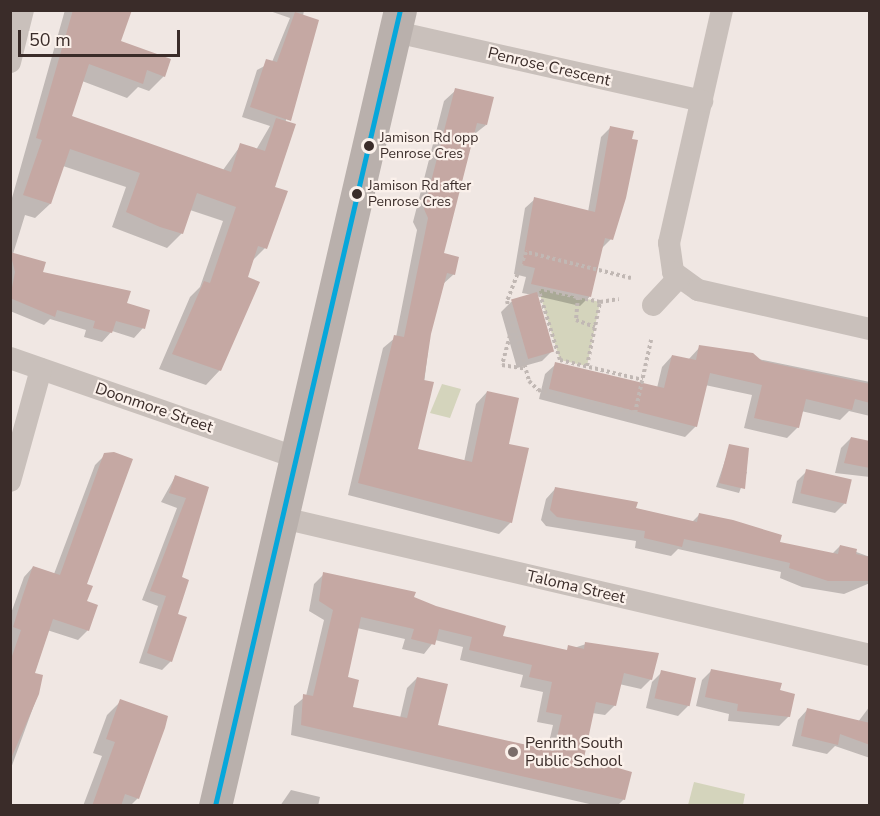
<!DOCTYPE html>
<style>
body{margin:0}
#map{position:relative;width:880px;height:816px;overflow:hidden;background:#f0e7e3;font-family:"Nunito Sans",sans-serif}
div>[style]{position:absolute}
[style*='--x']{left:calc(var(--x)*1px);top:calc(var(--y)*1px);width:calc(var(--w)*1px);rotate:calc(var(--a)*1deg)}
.green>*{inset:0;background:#d4d4bc}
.shadow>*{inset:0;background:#0003}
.building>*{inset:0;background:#c5a8a3;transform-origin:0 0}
.path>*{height:4px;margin-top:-2px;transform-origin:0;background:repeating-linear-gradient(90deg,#c1b8b4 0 3px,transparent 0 6px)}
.minor>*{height:22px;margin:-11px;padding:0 11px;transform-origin:11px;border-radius:11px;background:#c9c0bb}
.secondary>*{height:33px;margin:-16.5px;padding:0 16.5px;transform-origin:16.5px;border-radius:16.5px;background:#b9b0ac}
.bus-1>*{height:4.5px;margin:-2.25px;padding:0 2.25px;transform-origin:2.25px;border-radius:2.25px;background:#06a7db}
.dots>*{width:16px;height:16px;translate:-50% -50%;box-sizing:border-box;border:3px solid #fbf1eb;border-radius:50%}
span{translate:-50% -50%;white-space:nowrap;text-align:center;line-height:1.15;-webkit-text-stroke:4.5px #fbf1eb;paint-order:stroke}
.bus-label{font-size:14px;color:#3a2c29}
.left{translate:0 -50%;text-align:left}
.street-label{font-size:16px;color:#3a2c29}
.poi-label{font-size:16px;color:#3a2c29}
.frame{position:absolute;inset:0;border:12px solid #3a2c29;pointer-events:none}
.scale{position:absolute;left:18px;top:30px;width:162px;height:27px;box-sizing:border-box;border:3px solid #3a2c29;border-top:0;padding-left:8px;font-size:18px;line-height:21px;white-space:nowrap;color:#3a2c29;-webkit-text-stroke:4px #fbf1eb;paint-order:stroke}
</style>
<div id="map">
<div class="green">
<i style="clip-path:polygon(538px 288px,600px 302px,587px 366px,560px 360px)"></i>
<i style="clip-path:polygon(442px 384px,461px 389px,450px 418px,430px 413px)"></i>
<i style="clip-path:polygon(694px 782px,745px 794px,743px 805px,688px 805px)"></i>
</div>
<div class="shadow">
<i style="clip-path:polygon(65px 10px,130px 10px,119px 42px,164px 76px,149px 91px,138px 87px,127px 98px,82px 81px,70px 117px,223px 170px,241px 145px,256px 150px,270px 126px,242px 117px,257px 70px,272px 62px,290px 18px,267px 10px,304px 10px,265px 248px,251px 262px,220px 370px,206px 385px,159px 369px,190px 297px,200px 287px,223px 221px,190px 210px,182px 233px,167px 248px,112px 227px,126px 187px,63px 166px,50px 204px,35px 218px,25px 215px,13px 254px,41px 273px,125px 304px,143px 328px,134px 338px,112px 331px,102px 342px,84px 337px,86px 330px,50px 319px,44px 325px,10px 311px,10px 205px)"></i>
<i style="clip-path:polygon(456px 90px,486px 125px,472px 136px,442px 254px,454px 274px,442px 285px,430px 334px,416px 450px,464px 462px,476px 404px,487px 392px,507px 445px,511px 522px,499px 534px,348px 495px,383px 348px,396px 337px,417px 230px,413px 222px,444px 101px)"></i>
<i style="clip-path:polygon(611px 127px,630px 140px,611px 239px,601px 249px,590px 296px,580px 306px,537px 296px,552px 351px,542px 361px,517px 368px,501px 312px,511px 302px,533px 295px,522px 293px,526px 277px,514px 274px,525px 208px,535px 199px,588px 212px,601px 137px)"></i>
<i style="clip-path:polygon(700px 347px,870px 382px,870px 416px,849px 411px,840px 420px,801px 411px,798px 427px,787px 438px,744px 428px,752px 395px,705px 385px,696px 426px,685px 437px,539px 399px,545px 374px,556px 364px,657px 388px,662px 367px,672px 356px,688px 360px)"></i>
<i style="clip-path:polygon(851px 438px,870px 443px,870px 477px,835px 473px,841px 448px)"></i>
<i style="clip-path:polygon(730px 446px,741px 471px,747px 472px,739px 493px,716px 487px)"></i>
<i style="clip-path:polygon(105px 455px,85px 585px,88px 630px,78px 640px,47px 630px,33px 674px,38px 694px,10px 771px,10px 616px,24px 577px,33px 567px,54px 574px,95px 465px)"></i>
<i style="clip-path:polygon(807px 471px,850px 481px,845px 503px,835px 513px,792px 503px,797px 481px)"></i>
<i style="clip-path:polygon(175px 477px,207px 488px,181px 578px,171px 661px,162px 670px,139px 663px,158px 606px,142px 600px,177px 508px,161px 502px)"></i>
<i style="clip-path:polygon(555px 489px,692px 522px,699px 515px,778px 543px,832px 554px,840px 546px,870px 557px,870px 583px,844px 594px,802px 587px,780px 578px,781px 572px,678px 549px,671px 556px,635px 548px,636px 541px,546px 526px,541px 520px,546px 499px)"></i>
<i style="clip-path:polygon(evenodd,324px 574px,413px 598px,502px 637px,565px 651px,586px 644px,651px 679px,641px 689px,619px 684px,615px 705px,605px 715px,592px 713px,582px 759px,624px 799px,617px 806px,598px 806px,291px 735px,294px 706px,306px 696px,324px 620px,309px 611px,314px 584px,324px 574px,357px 628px,405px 639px,402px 649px,424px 654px,435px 640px,463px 647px,460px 660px,523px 675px,520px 687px,543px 692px,537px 722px,553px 725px,547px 751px,437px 726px,417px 678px,407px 688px,400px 718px,351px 708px,346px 678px,357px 628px)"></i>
<i style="clip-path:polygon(712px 670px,779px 692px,789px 716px,779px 726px,728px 721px,729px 714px,696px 706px,702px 680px)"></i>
<i style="clip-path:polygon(662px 672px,688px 706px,678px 716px,646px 708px,652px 682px)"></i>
<i style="clip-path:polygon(121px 701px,138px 798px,130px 806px,83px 806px,102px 756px,93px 753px,107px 715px)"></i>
<i style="clip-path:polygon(870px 706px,870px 758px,835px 746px,827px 754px,792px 746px,798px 720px,807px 710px,858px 722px)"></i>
<i style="clip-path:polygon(291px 790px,320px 797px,318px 806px,280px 806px)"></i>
</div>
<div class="building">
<i style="clip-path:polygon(73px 10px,132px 10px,121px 41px,171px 59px,165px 77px,147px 70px,143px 84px,89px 64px,72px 116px,231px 172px,240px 143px,265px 151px,276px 118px,296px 124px,275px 187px,288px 191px,267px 249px,258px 246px,248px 277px,260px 282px,221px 371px,172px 354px,204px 281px,210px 283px,236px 207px,197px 193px,183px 234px,160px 227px,126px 212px,140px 173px,70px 149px,51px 204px,23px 195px,42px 140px,36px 138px)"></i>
<i style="clip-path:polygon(295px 12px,319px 20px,291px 121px,250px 107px,266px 59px,277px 62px)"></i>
<i style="clip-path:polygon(455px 88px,494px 97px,487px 125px,477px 123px,444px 253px,459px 257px,455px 275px,447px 273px,431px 334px,424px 380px,434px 382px,418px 449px,472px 462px,487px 391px,519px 398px,509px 444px,529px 448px,512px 523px,358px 483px,394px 335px,404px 337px,428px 218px,424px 209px)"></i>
<i style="clip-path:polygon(610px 126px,634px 131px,632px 139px,638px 140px,626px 198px,613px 240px,605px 238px,591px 297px,531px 284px,535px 268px,522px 265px,534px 197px,595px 212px)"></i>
<i style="clip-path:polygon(10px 252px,46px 262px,43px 272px,131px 291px,127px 303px,150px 310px,145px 329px,116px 321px,112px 333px,93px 328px,95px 321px,57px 310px,55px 317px,10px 298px,15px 272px)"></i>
<i style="left:537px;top:292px;width:62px;height:27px;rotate:74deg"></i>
<i style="clip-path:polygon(699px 345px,753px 353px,762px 361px,870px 384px,870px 403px,855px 399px,852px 410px,806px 399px,799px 428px,754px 418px,762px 385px,710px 373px,697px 427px,549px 389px,555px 362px,664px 388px,672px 355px,696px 360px)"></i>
<i style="clip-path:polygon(851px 437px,870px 441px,870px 468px,844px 463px)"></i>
<i style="clip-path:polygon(729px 444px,749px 448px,745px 489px,719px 483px)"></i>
<i style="clip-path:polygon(114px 452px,133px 459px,87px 584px,93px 586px,87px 601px,98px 605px,89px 631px,53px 619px,35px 673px,43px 675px,39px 694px,10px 761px,10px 662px,21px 630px,13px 627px,23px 595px,33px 566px,60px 575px,104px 453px)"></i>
<i style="left:806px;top:469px;width:47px;height:25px;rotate:13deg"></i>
<i style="clip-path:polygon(175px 475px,209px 487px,182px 577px,189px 580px,178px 614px,187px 617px,172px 662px,147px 653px,166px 596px,150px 591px,186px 498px,169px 493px)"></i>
<i style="clip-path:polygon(555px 487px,638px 502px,636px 508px,697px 522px,699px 513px,733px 520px,782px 535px,780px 542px,838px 554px,840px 545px,857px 549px,856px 554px,870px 557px,870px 581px,828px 581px,789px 568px,790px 563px,726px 548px,684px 539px,682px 547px,644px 538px,645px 531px,557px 517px,550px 510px)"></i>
<i style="clip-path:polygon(evenodd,323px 572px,416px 592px,414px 597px,436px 606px,506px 626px,503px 636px,567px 650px,568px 645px,584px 649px,585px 642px,659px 653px,652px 680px,624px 673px,616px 706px,596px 702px,584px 758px,632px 772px,625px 800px,301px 725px,303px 694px,313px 696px,333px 610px,319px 601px,323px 572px,361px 617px,414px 629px,411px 639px,435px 645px,439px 629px,472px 637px,469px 650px,532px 665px,529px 677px,552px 682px,546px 712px,562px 715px,554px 751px,438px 725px,448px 684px,417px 677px,407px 718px,353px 707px,359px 680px,348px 677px,361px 617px)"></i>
<i style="clip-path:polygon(711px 669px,782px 683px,780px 690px,795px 694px,790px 717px,737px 711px,738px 704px,705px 697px)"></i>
<i style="left:661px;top:670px;width:36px;height:29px;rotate:13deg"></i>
<i style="clip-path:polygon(120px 699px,168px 716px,165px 728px,139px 799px,125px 794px,121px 806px,92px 806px,115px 742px,106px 739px)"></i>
<i style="clip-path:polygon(807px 708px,870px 723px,870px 745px,840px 734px,838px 745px,801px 736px)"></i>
</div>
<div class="path">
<i style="--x:631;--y:278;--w:108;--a:-166.1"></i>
<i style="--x:526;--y:252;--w:53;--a:111.2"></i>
<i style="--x:507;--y:301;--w:83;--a:74.6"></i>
<i style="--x:529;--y:381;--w:13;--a:45"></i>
<i style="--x:538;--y:390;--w:100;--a:13.3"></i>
<i style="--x:635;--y:413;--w:75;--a:-77.6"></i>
<i style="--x:578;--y:297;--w:23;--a:95"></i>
<i style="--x:576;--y:320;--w:20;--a:20"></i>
<i style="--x:600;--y:302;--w:19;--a:-9"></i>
<i style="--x:513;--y:324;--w:42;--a:105"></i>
<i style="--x:502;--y:365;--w:24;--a:9"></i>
<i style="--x:587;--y:366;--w:65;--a:-78.5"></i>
<i style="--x:600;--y:302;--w:64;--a:-167.3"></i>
<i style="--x:538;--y:288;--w:75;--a:73"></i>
<i style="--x:560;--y:360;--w:85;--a:13.5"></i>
</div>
<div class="minor">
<i style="--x:722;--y:10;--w:239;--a:102.8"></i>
<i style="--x:669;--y:243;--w:29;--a:82"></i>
<i style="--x:673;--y:272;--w:31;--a:36"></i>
<i style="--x:698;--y:290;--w:176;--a:12.8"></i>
<i style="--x:396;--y:32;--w:314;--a:12.7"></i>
<i style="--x:10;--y:62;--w:54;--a:-76"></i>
<i style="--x:653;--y:305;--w:37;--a:-47"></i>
<i style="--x:10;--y:358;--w:304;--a:19.2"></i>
<i style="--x:10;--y:481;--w:116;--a:-74.5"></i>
<i style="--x:283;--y:518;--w:603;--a:13.14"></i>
</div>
<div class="secondary">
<i style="--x:215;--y:806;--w:817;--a:-76.92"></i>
</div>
<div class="bus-1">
<i style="--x:215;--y:806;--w:817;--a:-76.92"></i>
</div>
<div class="dots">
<i style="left:369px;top:146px;background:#3a2c29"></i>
<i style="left:357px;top:194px;background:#3a2c29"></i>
<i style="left:513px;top:752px;background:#7a6d6a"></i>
</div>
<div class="bus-label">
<span class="left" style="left:380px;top:146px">Jamison Rd opp<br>Penrose Cres</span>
<span class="left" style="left:368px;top:194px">Jamison Rd after<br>Penrose Cres</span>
</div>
<div class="street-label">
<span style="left:549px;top:67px;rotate:13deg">Penrose Crescent</span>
<span style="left:154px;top:408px;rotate:19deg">Doonmore Street</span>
<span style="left:576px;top:587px;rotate:13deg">Taloma Street</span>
</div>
<div class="poi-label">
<span class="left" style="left:525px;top:752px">Penrith South<br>Public School</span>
</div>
<div class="frame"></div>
<div class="scale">50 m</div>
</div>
